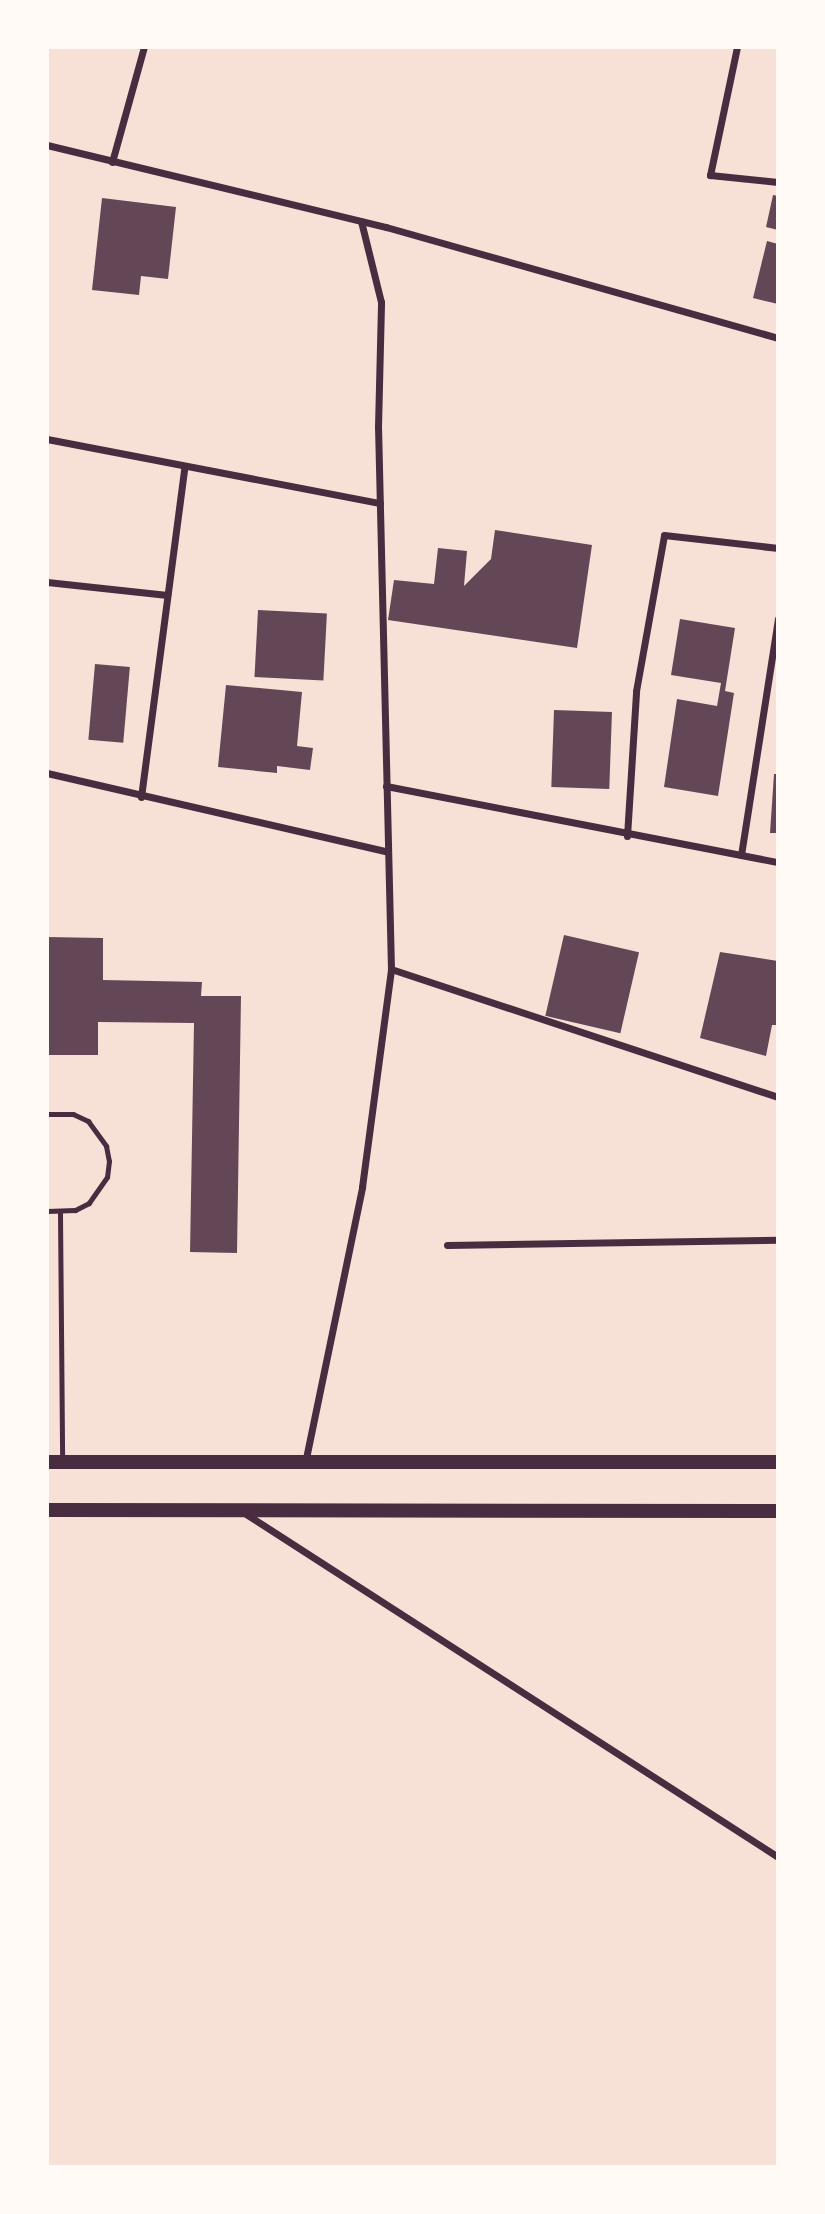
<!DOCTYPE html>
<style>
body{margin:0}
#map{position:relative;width:825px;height:2214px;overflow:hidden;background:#f7e1d7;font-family:Helvetica,sans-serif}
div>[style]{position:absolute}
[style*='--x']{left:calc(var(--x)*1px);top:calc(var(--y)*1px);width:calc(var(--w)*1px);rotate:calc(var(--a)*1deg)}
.building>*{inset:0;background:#644757;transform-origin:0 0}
.service>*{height:5px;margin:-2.5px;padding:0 2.5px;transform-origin:2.5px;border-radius:2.5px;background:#4a2c40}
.minor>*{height:7px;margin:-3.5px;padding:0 3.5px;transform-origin:3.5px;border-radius:3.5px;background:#4a2c40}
.secondary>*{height:14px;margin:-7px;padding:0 7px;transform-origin:7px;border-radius:7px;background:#4a2c40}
span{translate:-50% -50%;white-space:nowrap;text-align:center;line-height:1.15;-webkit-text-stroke:6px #fffaf5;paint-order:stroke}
.frame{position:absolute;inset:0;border:49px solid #fffaf5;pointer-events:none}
</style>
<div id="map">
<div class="building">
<i style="clip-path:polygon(773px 195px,778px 196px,778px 230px,766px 227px)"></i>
<i style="clip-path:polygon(102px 198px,176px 207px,168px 279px,141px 276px,139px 295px,92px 290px)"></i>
<i style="clip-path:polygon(767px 241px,778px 244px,778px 304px,753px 298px)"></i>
<i style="clip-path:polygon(495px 530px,592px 545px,577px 648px,388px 620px,394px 580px,434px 584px,438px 548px,467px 551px,464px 586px,491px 559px)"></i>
<i style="left:258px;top:610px;width:69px;height:67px;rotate:3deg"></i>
<i style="clip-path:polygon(680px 619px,735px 628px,725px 691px,734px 693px,718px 796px,664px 787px,677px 699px,717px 706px,721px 683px,671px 675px)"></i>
<i style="left:95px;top:664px;width:35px;height:76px;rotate:5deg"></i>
<i style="clip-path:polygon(226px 685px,302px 692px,297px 746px,313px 748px,310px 770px,277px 766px,277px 773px,218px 767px)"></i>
<i style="left:554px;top:710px;width:58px;height:77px;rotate:2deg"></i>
<i style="clip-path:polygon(774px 774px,778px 774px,778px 833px,770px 833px)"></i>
<i style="left:564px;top:935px;width:77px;height:83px;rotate:13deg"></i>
<i style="clip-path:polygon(47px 937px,103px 938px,103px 980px,202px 982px,201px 996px,241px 996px,237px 1253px,190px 1252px,194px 1023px,98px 1022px,98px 1055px,47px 1055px)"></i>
<i style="clip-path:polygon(720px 952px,778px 961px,778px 1025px,772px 1025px,766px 1056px,700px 1038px)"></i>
</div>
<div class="service">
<i style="--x:47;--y:1114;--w:26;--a:0"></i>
<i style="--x:73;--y:1114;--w:17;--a:25"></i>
<i style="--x:88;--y:1121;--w:31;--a:54"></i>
<i style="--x:106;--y:1146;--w:15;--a:79"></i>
<i style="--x:109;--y:1161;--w:16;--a:97"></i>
<i style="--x:107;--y:1177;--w:32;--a:125"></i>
<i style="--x:89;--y:1203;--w:16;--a:153"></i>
<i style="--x:75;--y:1210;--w:28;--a:178"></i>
<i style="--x:60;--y:1213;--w:249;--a:89.5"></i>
</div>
<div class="minor">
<i style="--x:737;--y:47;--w:131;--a:101.9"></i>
<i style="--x:710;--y:175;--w:68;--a:5.9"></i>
<i style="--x:47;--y:145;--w:349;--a:13.6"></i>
<i style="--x:386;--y:227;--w:407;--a:15.8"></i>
<i style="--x:112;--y:162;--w:119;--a:-74.5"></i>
<i style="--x:47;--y:439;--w:339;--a:10.9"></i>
<i style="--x:47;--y:582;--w:121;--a:6.2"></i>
<i style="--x:47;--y:773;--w:350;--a:13"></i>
<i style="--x:386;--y:786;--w:399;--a:11"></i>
<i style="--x:141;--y:797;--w:331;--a:-82.5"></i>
<i style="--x:627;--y:836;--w:145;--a:-86.4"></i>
<i style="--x:636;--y:691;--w:158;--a:-79.8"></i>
<i style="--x:664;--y:535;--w:115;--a:6.5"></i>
<i style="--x:741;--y:855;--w:239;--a:-81.1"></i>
<i style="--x:391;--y:969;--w:408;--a:18.3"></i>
<i style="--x:447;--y:1245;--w:331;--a:-0.9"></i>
<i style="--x:305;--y:1463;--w:282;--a:-78.3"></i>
<i style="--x:362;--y:1187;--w:220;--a:-82.4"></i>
<i style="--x:391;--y:969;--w:542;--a:-91.37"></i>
<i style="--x:378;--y:427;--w:125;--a:-88.6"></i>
<i style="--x:381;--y:302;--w:83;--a:-103.9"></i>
<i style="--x:246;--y:1514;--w:633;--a:32.81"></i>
</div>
<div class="secondary">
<i style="--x:47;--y:1462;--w:731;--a:0"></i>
<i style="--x:47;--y:1510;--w:731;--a:0.08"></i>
</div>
<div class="frame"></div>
</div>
